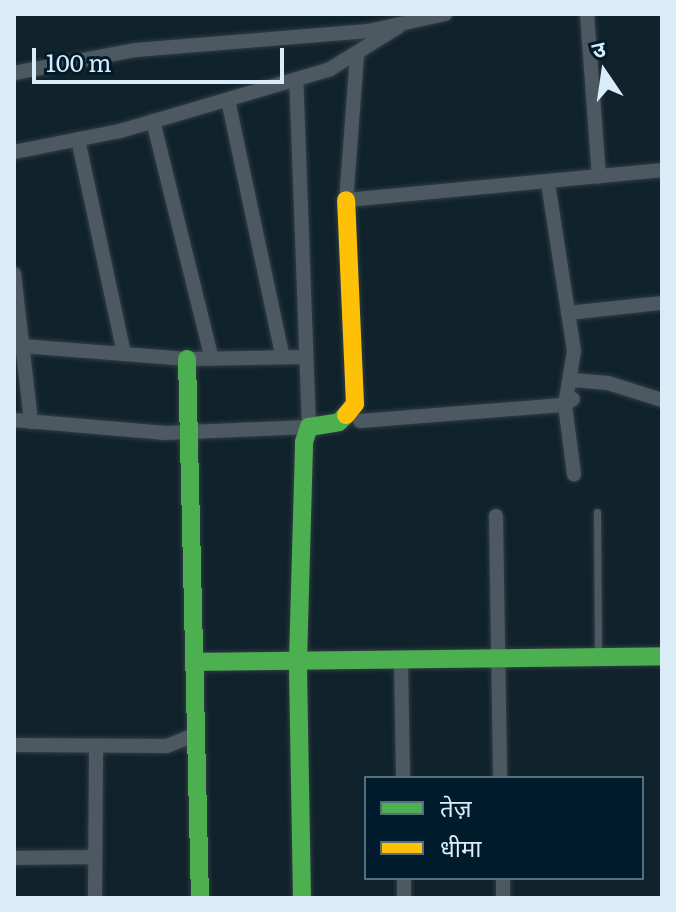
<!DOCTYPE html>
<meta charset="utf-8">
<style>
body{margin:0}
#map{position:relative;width:676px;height:912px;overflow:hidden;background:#10222b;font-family:Literata,"Noto Sans Devanagari",serif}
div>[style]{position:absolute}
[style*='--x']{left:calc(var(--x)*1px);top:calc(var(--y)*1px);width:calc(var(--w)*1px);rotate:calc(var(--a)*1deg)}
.roads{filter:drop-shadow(0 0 2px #313d44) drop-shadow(0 0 2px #313d44)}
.lane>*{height:7px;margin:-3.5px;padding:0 3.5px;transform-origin:3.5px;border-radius:3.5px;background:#4c5961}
.street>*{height:14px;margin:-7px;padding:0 7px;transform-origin:7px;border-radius:7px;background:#4c5961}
.fast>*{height:18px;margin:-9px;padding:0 9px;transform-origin:9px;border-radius:9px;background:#4caf50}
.slow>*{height:18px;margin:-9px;padding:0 9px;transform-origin:9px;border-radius:9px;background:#ffc107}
span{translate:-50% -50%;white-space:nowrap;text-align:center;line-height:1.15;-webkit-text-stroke:6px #001c2c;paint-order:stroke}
.frame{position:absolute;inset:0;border:16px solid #daecf7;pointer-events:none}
.legend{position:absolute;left:364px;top:776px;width:280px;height:104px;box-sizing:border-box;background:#001c2c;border:2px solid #576f7d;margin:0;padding:10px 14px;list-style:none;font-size:24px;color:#daecf7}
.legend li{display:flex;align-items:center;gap:16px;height:40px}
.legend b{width:40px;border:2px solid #576f7d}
.north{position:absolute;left:564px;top:32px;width:80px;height:80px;-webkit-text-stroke:6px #001c2c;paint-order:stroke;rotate:347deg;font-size:22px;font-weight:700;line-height:32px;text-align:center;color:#daecf7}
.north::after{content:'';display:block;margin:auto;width:28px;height:36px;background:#daecf7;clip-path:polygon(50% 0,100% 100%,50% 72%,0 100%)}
.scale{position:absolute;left:32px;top:48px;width:252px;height:36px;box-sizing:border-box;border:4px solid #daecf7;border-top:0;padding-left:10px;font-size:24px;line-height:28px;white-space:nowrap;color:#daecf7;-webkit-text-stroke:6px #001c2c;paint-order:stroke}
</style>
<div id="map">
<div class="roads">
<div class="lane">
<i style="--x:597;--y:512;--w:142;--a:89.6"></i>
</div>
<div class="street">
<i style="--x:587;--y:14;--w:163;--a:85.8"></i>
<i style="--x:357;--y:55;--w:145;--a:94.3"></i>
<i style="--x:346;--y:200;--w:317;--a:-5.4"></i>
<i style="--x:14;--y:73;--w:124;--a:-10.7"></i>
<i style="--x:136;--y:50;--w:233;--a:-4.7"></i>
<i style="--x:368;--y:31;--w:79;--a:-12.4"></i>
<i style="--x:228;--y:100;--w:261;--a:78"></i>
<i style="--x:153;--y:121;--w:245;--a:76.1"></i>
<i style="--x:78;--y:139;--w:220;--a:77.9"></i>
<i style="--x:14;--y:152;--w:108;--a:-11.2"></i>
<i style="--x:120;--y:131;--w:219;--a:-16.4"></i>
<i style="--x:330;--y:69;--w:80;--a:-31.7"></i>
<i style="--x:548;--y:183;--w:170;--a:81.2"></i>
<i style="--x:574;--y:351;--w:55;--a:99.5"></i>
<i style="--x:565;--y:405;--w:70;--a:82.6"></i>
<i style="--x:14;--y:274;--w:149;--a:83.4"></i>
<i style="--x:568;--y:313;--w:95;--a:-6.1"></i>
<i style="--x:22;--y:346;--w:166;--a:4.5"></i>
<i style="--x:187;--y:359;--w:119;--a:-1"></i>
<i style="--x:573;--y:380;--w:35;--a:5"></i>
<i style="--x:608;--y:383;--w:57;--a:17.5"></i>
<i style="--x:14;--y:420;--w:152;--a:4.9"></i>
<i style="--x:165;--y:433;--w:144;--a:-2.4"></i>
<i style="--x:309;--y:427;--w:347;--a:-92.1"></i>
<i style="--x:360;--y:421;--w:206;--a:-4.5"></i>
<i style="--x:565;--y:405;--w:10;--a:-37"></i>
<i style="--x:496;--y:516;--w:262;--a:89.1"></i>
<i style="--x:401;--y:660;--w:118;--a:89"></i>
<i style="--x:14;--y:745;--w:153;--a:0.4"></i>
<i style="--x:167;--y:746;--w:32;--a:-22"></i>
<i style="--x:14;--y:858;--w:81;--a:-0.7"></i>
<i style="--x:404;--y:878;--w:20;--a:90"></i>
<i style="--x:503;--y:878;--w:20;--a:90"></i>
<i style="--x:95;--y:898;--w:152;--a:-89.6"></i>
</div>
<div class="fast">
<i style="--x:187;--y:359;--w:539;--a:88.62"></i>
<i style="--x:197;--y:662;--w:465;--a:-0.7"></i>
<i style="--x:302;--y:898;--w:237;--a:-91"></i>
<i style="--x:298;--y:661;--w:219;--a:-88.4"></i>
<i style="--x:304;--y:442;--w:16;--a:-72"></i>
<i style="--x:309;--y:427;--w:30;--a:-9"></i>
<i style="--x:339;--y:422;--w:10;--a:-45"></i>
</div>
<div class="slow">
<i style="--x:346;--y:415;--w:14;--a:-51"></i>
<i style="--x:355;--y:404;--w:204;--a:-92.5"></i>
</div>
</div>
<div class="frame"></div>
<ul class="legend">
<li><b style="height:10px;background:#4caf50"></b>तेज़</li>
<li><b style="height:10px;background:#ffc107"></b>धीमा</li>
</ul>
<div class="north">उ</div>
<div class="scale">100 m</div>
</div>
